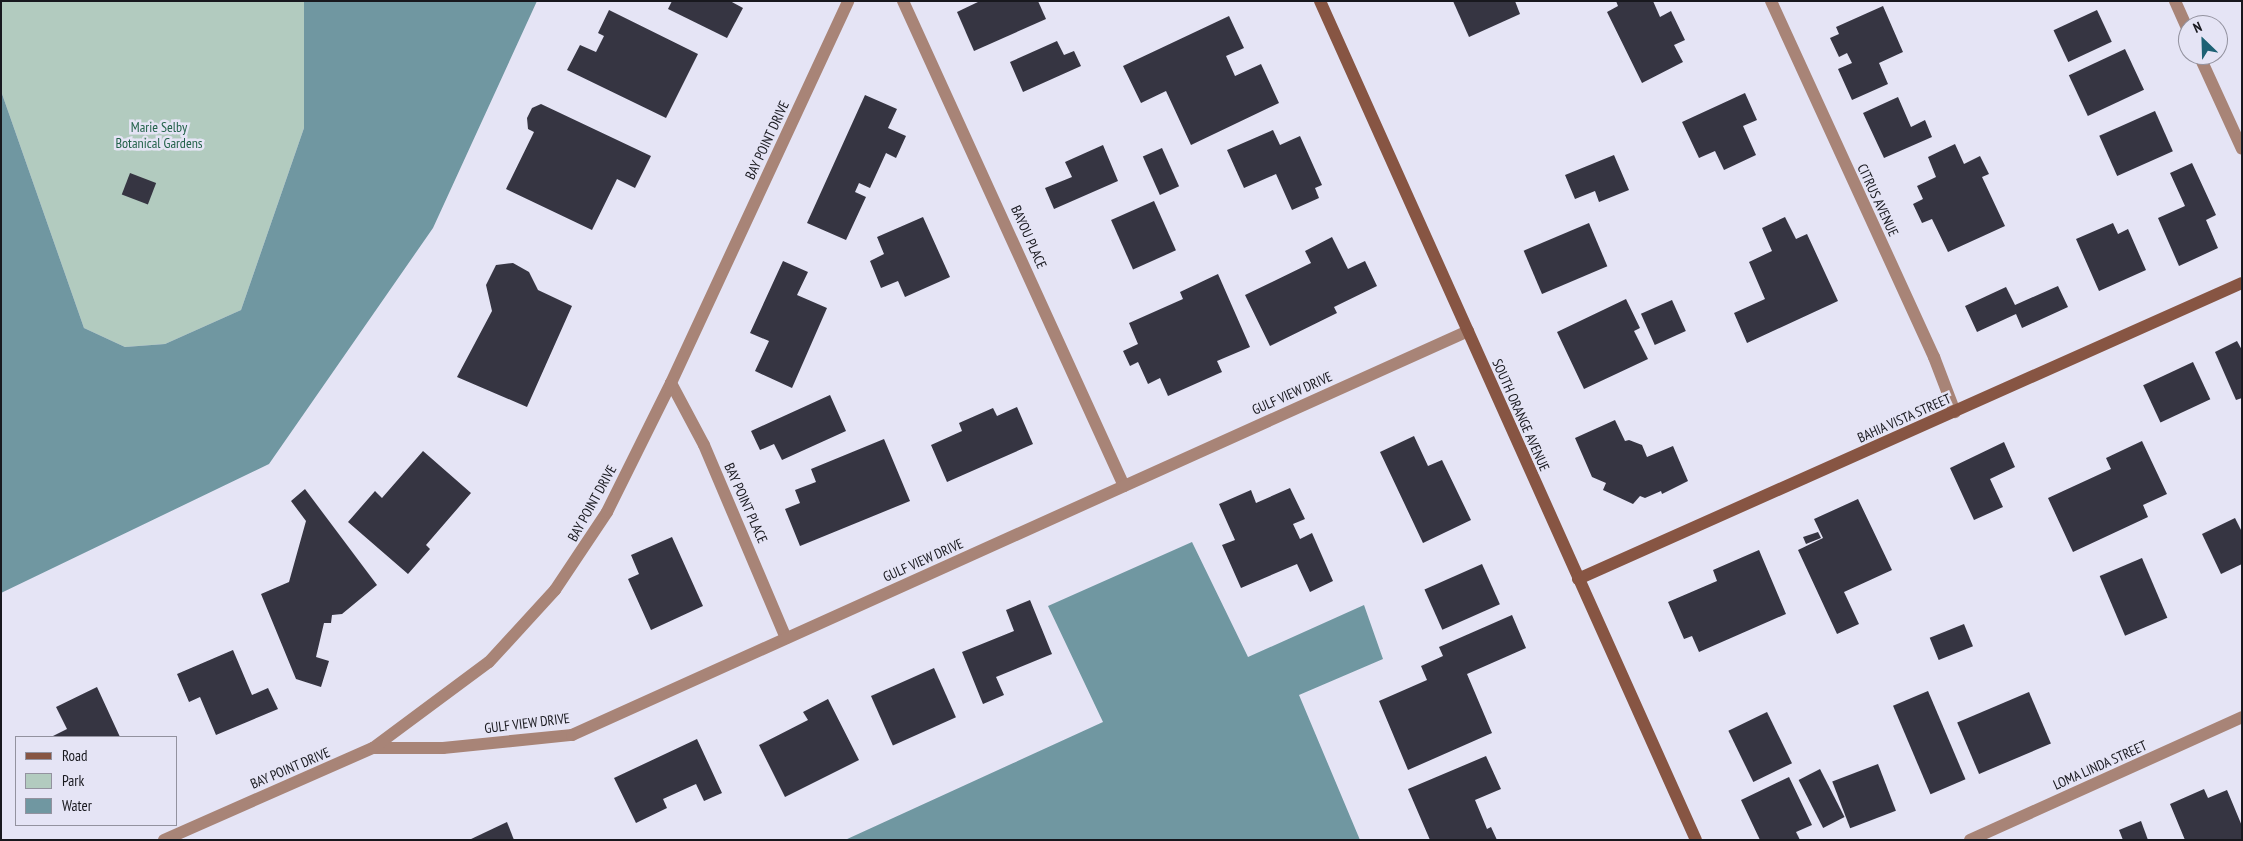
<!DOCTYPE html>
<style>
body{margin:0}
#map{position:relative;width:2243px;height:841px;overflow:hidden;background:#e5e4f5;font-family:"PT Sans Narrow",sans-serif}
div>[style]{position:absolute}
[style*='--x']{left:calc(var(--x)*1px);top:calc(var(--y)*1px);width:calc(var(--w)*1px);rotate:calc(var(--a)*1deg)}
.green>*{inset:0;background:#b2cbbf}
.water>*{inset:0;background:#7097a1}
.building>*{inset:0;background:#363542;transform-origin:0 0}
.street>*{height:12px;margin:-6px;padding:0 6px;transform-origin:6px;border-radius:6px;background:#a88477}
.secondary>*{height:12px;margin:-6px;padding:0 6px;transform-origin:6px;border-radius:6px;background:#875543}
span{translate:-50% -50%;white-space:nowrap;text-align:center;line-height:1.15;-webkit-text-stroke:5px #e5e4f5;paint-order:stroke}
.park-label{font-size:14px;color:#23624a}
.street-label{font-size:14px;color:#18181e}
.frame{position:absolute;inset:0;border:2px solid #18181e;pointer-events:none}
.legend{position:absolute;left:15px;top:736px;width:162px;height:90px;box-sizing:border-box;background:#e5e4f5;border:1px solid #93929f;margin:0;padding:6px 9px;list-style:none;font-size:15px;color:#18181e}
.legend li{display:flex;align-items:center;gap:10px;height:25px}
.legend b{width:25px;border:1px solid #93929f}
.north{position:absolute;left:2178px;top:15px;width:50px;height:50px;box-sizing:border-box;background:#e5e4f5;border:1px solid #93929f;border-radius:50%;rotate:336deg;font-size:14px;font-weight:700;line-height:20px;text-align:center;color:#18181e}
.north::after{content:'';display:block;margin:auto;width:18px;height:22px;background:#1d6174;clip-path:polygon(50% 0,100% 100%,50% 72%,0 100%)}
</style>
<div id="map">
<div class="green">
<i style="clip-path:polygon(1px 1px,304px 1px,304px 128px,241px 310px,165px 344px,125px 347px,84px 328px,1px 91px)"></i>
</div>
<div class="water">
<i style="clip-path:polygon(304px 1px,537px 1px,433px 228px,269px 464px,1px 593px,1px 91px,84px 328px,125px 347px,165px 344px,241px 310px,304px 128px)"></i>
<i style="clip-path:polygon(1192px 542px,1248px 657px,1364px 605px,1383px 659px,1299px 695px,1360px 840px,845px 840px,1103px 722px,1048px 606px)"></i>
</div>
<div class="building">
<i style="clip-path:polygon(672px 1px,730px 1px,743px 8px,727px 38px,668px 9px)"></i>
<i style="clip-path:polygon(980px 1px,1038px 1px,1046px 19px,974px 51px,957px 12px)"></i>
<i style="clip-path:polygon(1453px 1px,1515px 1px,1520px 14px,1469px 37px)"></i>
<i style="clip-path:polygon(1616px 1px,1653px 1px,1660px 17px,1671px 11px,1685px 40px,1674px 45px,1683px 62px,1642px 83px,1607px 12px,1618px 6px)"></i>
<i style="clip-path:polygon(1883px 6px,1903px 52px,1879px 63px,1888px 84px,1852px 100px,1838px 69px,1852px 63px,1847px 53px,1839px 57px,1830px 38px,1839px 34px,1836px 27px)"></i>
<i style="clip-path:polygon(609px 10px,698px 54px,666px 118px,567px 70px,580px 45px,596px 52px,604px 36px,598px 33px)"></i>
<i style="left:2097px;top:10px;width:35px;height:48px;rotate:65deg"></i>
<i style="clip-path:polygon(1229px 16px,1244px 48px,1226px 56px,1235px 76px,1261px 64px,1279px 103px,1191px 145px,1166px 91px,1141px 103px,1123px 66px)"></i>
<i style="clip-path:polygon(1057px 41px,1064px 55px,1074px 51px,1081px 66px,1023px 92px,1010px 62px)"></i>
<i style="left:2125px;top:49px;width:45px;height:62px;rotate:65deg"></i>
<i style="clip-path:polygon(1745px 93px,1757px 120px,1743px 126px,1756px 155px,1724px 170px,1715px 151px,1699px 158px,1682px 122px)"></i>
<i style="clip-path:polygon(865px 95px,897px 109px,888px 128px,906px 136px,896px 158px,886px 153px,870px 188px,859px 183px,855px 192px,866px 197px,846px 240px,807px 223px)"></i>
<i style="clip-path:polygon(1898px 97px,1911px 127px,1925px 120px,1932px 137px,1884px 158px,1863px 113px)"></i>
<i style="clip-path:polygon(541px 104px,651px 156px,635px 188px,617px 179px,592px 230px,506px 189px,534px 132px,528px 129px,527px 118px,532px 108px)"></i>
<i style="left:2155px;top:111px;width:44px;height:61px;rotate:66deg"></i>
<i style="clip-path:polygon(1273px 130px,1280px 145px,1300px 136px,1322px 185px,1315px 188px,1319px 198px,1292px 210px,1276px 174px,1244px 188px,1227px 150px)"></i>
<i style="clip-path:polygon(1955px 144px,1964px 164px,1980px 156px,1989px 174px,1982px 177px,2005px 226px,1948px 252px,1932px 219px,1922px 223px,1913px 204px,1923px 199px,1917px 186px,1936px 177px,1928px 157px)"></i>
<i style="clip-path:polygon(1103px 145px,1118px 181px,1054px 209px,1045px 188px,1072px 177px,1065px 162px)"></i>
<i style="left:1162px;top:148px;width:42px;height:21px;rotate:66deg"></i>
<i style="clip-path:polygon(1614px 155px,1629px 190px,1599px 202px,1595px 191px,1575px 199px,1565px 175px)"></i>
<i style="clip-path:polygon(2192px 163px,2216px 215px,2206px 220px,2218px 248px,2179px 266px,2158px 218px,2185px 206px,2170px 173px)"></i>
<i style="left:130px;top:173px;width:28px;height:23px;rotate:21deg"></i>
<i style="left:1154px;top:201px;width:54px;height:47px;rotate:66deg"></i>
<i style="clip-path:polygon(923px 217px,950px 277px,905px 297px,898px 281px,881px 288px,870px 261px,884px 254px,877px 237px)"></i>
<i style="clip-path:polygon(1785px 217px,1796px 239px,1807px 234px,1838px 301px,1747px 343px,1734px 313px,1765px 299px,1749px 262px,1772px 251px,1762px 228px)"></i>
<i style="left:1589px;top:223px;width:47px;height:71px;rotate:67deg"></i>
<i style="clip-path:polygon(2113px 223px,2118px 234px,2128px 229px,2146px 270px,2099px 291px,2076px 239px)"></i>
<i style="clip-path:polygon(1332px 237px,1348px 269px,1365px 261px,1377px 286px,1334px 307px,1337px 313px,1270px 346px,1245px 295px,1311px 263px,1305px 251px)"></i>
<i style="clip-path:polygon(783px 261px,808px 272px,797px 295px,827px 308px,792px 388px,755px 371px,769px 341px,750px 333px)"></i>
<i style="clip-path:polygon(513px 263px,529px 272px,538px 290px,572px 306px,527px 407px,457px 377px,492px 311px,486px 285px,496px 265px)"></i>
<i style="clip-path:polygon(1218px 274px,1250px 347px,1217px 361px,1222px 372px,1168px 396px,1160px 378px,1148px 384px,1138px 362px,1130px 366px,1123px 351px,1138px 344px,1129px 323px,1183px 299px,1180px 292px)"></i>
<i style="clip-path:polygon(2058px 286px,2068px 307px,2022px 328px,2016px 314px,1977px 332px,1965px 306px,2006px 287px,2015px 305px)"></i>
<i style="clip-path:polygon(1626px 299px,1640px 328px,1634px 331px,1648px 359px,1584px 389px,1557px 332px)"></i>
<i style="left:1672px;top:300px;width:34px;height:34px;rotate:66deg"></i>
<i style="clip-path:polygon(2237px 341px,2242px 350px,2242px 398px,2236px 400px,2215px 352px)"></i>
<i style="left:2193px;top:362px;width:41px;height:55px;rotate:65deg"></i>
<i style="clip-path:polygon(830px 395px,846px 431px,782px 460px,774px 444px,760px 450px,751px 431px)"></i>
<i style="clip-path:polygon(1017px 407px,1033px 444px,947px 482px,931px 445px,962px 431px,959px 423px,993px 408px,997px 416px)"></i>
<i style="clip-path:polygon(1615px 420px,1625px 441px,1629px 440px,1642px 445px,1647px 457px,1673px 446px,1688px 481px,1662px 494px,1661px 491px,1645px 498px,1640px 496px,1633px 504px,1603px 490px,1606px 483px,1592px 477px,1575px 438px)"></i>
<i style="clip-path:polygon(1414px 436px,1428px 466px,1442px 460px,1471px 520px,1423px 543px,1380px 452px)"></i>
<i style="clip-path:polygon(884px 439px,910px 501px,800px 546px,785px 509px,800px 503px,795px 490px,816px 482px,811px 469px)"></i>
<i style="clip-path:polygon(2142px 441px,2167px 494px,2143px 505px,2148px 517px,2073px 552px,2048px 498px,2111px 469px,2106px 458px)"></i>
<i style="clip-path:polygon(2004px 442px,2015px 467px,1990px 479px,2003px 507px,1974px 520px,1950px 468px)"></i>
<i style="clip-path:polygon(423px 451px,471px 493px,426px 545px,430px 549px,408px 574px,348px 522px,375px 491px,382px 498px)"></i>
<i style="clip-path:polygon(1290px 488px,1305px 519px,1293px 524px,1300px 539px,1312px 533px,1333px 581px,1310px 592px,1297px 564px,1241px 588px,1222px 545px,1235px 540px,1219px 504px,1251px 490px,1256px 503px)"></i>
<i style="clip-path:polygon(305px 489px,377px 585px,342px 614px,332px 615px,331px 623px,324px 623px,316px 657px,329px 661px,321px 687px,296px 679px,261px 594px,289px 582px,306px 521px,291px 501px)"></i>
<i style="clip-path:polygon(1858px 499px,1892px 570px,1844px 592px,1859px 624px,1837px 634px,1798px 550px,1823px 538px,1814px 519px)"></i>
<i style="clip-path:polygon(2235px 518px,2242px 532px,2242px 564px,2221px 574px,2202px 534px)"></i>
<i style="clip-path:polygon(1818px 532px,1821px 538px,1806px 544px,1803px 537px)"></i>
<i style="clip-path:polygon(672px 537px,703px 606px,651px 630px,628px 579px,639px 574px,631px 555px)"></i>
<i style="clip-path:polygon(1759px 550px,1786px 614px,1699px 652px,1692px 636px,1684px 639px,1668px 602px,1717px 581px,1713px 570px)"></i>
<i style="left:2142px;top:558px;width:65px;height:46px;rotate:67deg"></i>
<i style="left:1482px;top:564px;width:44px;height:63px;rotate:66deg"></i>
<i style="clip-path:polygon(1030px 600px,1052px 654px,996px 677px,1004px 695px,983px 704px,962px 652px,1014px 631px,1006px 610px)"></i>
<i style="clip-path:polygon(1512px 615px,1526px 648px,1467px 674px,1492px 733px,1408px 770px,1379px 701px,1427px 680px,1421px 666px,1443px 656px,1439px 647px)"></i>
<i style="left:1964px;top:624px;width:24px;height:37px;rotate:68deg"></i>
<i style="clip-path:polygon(233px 650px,252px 695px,268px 688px,278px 709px,216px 735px,200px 697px,189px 702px,177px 674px)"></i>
<i style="left:934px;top:668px;width:54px;height:69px;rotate:66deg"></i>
<i style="clip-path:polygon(97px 687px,120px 737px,51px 737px,67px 729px,56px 707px)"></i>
<i style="left:1928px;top:691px;width:96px;height:38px;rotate:67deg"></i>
<i style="left:2029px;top:692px;width:56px;height:78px;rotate:67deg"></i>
<i style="clip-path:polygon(828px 699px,859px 760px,785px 797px,759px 745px,808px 720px,803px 712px)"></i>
<i style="left:1767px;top:712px;width:57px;height:43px;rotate:64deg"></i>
<i style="clip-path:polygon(697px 739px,722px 793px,704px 801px,696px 784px,663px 799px,667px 808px,636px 823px,614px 778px)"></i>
<i style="clip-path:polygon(1486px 756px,1501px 789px,1475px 800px,1487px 829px,1491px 827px,1497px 840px,1430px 840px,1408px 789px)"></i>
<i style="left:1878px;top:764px;width:50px;height:49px;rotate:69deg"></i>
<i style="left:1820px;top:769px;width:54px;height:24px;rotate:63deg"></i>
<i style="clip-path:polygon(1789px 777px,1812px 825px,1796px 832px,1800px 840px,1760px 840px,1741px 800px)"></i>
<i style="clip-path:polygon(2204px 789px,2208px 798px,2227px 790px,2242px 826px,2242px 840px,2185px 840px,2170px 804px)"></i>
<i style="clip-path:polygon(2141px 821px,2148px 840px,2123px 840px,2119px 830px)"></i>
<i style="clip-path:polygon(507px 822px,514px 840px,469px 840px)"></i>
</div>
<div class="street">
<i style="--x:903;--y:1;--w:533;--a:65.5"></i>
<i style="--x:1771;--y:1;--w:392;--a:65.4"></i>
<i style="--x:1934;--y:357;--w:59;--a:69.1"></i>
<i style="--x:2175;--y:1;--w:32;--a:66"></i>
<i style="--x:2199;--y:55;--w:103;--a:65.4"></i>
<i style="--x:671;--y:383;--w:70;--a:62"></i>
<i style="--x:704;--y:445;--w:210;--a:67"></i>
<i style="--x:373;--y:748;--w:70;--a:0"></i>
<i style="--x:443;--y:748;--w:130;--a:-5.8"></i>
<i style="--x:572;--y:735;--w:983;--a:-24.27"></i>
<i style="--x:164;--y:840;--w:228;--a:-23.8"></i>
<i style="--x:373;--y:748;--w:144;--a:-36.6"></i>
<i style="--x:489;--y:662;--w:98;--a:-47.5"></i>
<i style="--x:555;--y:590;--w:94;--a:-56.3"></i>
<i style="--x:607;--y:512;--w:144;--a:-63.6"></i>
<i style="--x:671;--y:383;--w:421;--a:-65.1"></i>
<i style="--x:1970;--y:840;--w:299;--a:-24.3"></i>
</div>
<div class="secondary">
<i style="--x:1320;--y:1;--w:919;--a:65.86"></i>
<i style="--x:1578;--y:579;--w:727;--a:-24.03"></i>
</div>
<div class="park-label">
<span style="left:159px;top:135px">Marie Selby<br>Botanical Gardens</span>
</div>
<div class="street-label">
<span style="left:767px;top:140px;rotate:-65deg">BAY POINT DRIVE</span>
<span style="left:1878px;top:200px;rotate:65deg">CITRUS AVENUE</span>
<span style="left:1029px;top:237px;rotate:66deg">BAYOU PLACE</span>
<span style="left:1292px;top:393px;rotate:-24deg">GULF VIEW DRIVE</span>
<span style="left:1521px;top:415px;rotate:66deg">SOUTH ORANGE AVENUE</span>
<span style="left:1904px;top:418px;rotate:-24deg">BAHIA VISTA STREET</span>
<span style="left:592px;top:503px;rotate:-61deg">BAY POINT DRIVE</span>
<span style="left:746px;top:503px;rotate:66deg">BAY POINT PLACE</span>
<span style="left:923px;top:560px;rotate:-24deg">GULF VIEW DRIVE</span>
<span style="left:527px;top:723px;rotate:-7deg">GULF VIEW DRIVE</span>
<span style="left:2100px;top:765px;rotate:-24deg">LOMA LINDA STREET</span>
<span style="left:290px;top:768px;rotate:-23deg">BAY POINT DRIVE</span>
</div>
<div class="frame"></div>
<ul class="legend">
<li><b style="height:6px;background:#875543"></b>Road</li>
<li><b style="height:14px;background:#b2cbbf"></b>Park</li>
<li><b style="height:14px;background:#7097a1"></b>Water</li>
</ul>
<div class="north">N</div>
</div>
